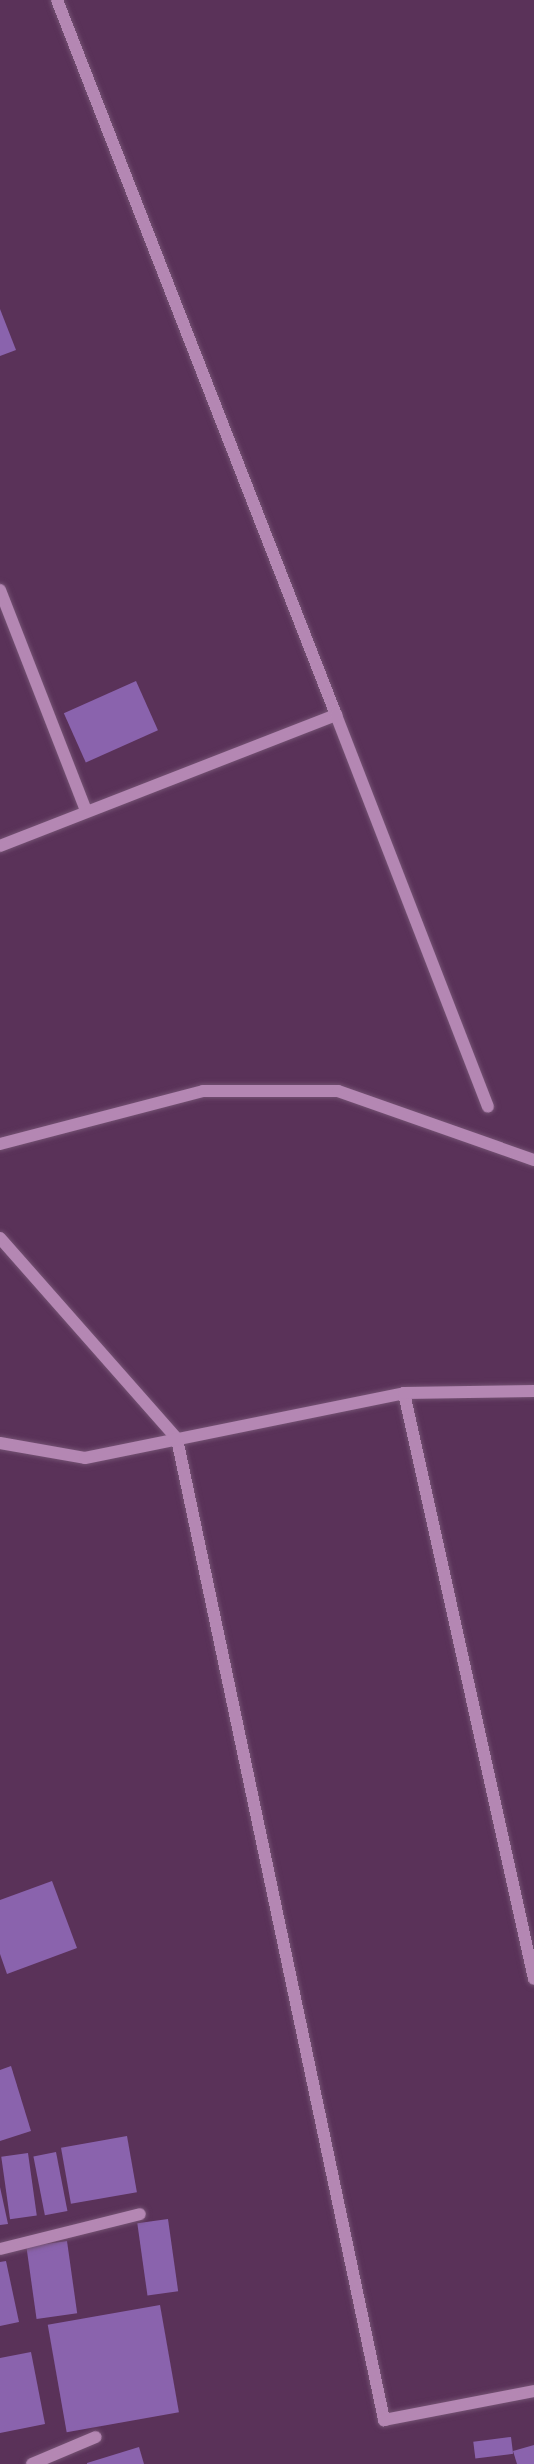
<!DOCTYPE html>
<style>
body{margin:0}
#map{position:relative;width:534px;height:2464px;overflow:hidden;background:#5a3259;font-family:"Roboto Condensed",sans-serif}
div>[style]{position:absolute}
[style*='--x']{left:calc(var(--x)*1px);top:calc(var(--y)*1px);width:calc(var(--w)*1px);rotate:calc(var(--a)*1deg)}
.building>*{inset:0;background:#8a63ad;transform-origin:0 0}
.roads{filter:drop-shadow(0 0 2px #745273) drop-shadow(0 0 2px #745273)}
.minor>*{height:12px;margin:-6px;padding:0 6px;transform-origin:6px;border-radius:6px;background:#b487b3}
span{translate:-50% -50%;white-space:nowrap;text-align:center;line-height:1.15;-webkit-text-stroke:7px #5a3259;paint-order:stroke}
</style>
<div id="map">
<div class="building">
<i style="clip-path:polygon(0 309px,16px 350px,0 356px)"></i>
<i style="left:136px;top:681px;width:54px;height:79px;rotate:66deg"></i>
<i style="clip-path:polygon(52px 1881px,77px 1948px,7px 1974px,0 1954px,0 1900px)"></i>
<i style="clip-path:polygon(11px 2066px,31px 2131px,0 2141px,0 2070px)"></i>
<i style="left:127px;top:2136px;width:57px;height:67px;rotate:80deg"></i>
<i style="left:56px;top:2152px;width:60px;height:23px;rotate:79deg"></i>
<i style="left:28px;top:2153px;width:63px;height:27px;rotate:82deg"></i>
<i style="clip-path:polygon(0 2187px,8px 2224px,0 2225px)"></i>
<i style="left:168px;top:2219px;width:73px;height:31px;rotate:82deg"></i>
<i style="left:67px;top:2241px;width:73px;height:41px;rotate:82deg"></i>
<i style="clip-path:polygon(6px 2261px,19px 2322px,0 2326px,0 2262px)"></i>
<i style="left:160px;top:2305px;width:109px;height:114px;rotate:80deg"></i>
<i style="clip-path:polygon(31px 2352px,45px 2424px,0 2433px,0 2358px)"></i>
<i style="left:511px;top:2437px;width:17px;height:38px;rotate:83deg"></i>
<i style="clip-path:polygon(534px 2445px,534px 2464px,517px 2464px,513px 2451px)"></i>
<i style="clip-path:polygon(139px 2447px,144px 2464px,87px 2464px,87px 2463px)"></i>
</div>
<div class="roads">
<div class="minor">
<i style="--x:57;--y:0;--w:768;--a:68.68"></i>
<i style="--x:0;--y:590;--w:237;--a:68.7"></i>
<i style="--x:0;--y:846;--w:361;--a:-21.3"></i>
<i style="--x:336;--y:715;--w:420;--a:68.8"></i>
<i style="--x:0;--y:1144;--w:210;--a:-14.6"></i>
<i style="--x:203;--y:1091;--w:135;--a:0"></i>
<i style="--x:338;--y:1091;--w:208;--a:19.4"></i>
<i style="--x:0;--y:1238;--w:268;--a:48.6"></i>
<i style="--x:177;--y:1439;--w:1003;--a:78.08"></i>
<i style="--x:384;--y:2420;--w:153;--a:-10.9"></i>
<i style="--x:404;--y:1393;--w:600;--a:77.49"></i>
<i style="--x:0;--y:1443;--w:86;--a:10"></i>
<i style="--x:85;--y:1458;--w:326;--a:-11.5"></i>
<i style="--x:404;--y:1393;--w:130;--a:-0.9"></i>
<i style="--x:0;--y:2249;--w:144;--a:-14"></i>
<i style="--x:32;--y:2464;--w:69;--a:-22.9"></i>
</div>
</div>
</div>
